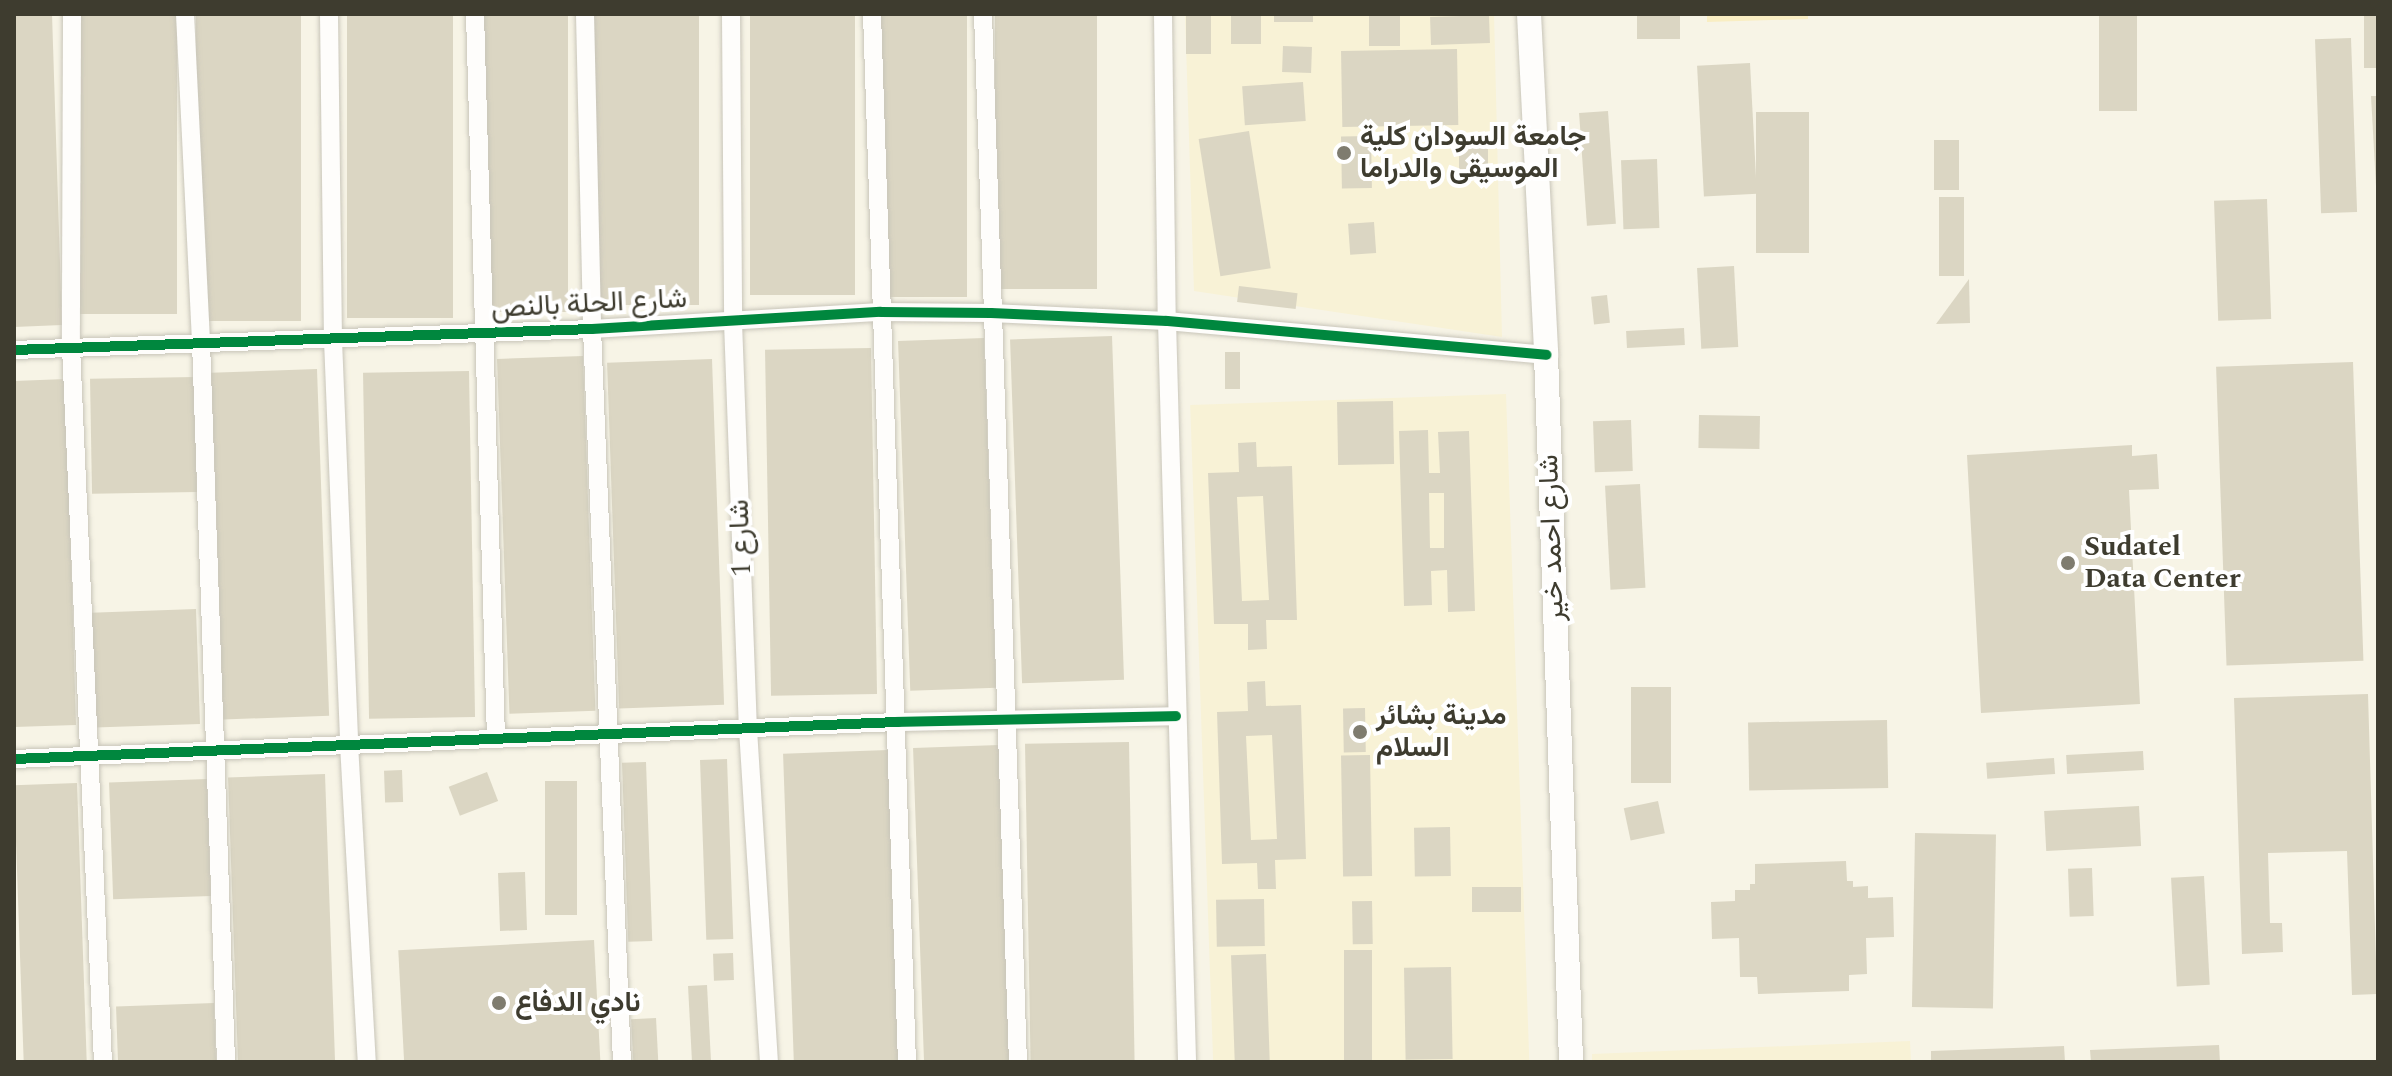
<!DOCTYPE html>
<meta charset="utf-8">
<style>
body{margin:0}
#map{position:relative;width:2392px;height:1076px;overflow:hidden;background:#f7f4e6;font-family:Spectral,Vazirmatn,serif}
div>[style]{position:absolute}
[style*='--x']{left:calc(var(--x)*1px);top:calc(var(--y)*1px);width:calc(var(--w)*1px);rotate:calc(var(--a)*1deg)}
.built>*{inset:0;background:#f8f2d6;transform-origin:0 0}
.green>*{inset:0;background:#f9eec3}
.building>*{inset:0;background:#dbd6c3;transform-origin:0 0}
.roads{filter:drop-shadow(0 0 2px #c8c5b9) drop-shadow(0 0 2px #c8c5b9)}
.minor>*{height:18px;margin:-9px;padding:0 9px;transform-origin:9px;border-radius:9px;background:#fefdfb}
.major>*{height:24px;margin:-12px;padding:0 12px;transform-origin:12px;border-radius:12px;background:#fefdfb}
.cycleway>*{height:10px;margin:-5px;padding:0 5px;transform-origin:5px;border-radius:5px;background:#00873e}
.dots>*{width:22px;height:22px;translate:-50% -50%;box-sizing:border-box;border:4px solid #fff;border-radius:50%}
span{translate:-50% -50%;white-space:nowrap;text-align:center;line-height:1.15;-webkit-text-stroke:8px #fff;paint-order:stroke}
.poi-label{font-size:28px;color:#3e3c2f;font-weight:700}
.left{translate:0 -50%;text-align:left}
.street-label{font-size:28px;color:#3e3c2f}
.frame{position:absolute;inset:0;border:16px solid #3e3c2f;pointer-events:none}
</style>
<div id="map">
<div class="built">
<i style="clip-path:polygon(1185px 14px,1494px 14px,1502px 337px,1194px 291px)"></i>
<i style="left:1506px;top:394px;width:669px;height:316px;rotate:88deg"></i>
<i style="clip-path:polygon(1910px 1041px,1911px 1062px,1592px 1062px,1592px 1054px)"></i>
</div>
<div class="green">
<i style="clip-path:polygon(1707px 14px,1808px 14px,1808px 19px,1707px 22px)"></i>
</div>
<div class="building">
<i style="clip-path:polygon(14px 14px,52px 14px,62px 325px,14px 327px)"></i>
<i style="left:79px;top:14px;width:98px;height:300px"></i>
<i style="left:196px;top:14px;width:105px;height:307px"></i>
<i style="left:347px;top:14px;width:106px;height:304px"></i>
<i style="left:483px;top:14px;width:85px;height:298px"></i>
<i style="left:594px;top:14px;width:105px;height:291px"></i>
<i style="left:750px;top:14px;width:105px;height:281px"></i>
<i style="left:881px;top:14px;width:86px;height:283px"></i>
<i style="left:995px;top:14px;width:102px;height:275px"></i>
<i style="left:1186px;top:14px;width:25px;height:40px"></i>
<i style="left:1231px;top:14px;width:30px;height:30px"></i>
<i style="left:1274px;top:14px;width:39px;height:8px"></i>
<i style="left:1369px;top:14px;width:31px;height:32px"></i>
<i style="left:1637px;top:14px;width:43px;height:25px"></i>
<i style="left:2099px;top:14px;width:38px;height:97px"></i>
<i style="left:2364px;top:14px;width:14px;height:54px"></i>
<i style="left:1489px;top:15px;width:28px;height:59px;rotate:88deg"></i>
<i style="left:2351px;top:38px;width:174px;height:36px;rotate:88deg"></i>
<i style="left:1283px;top:46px;width:29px;height:26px;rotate:2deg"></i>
<i style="left:1457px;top:49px;width:76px;height:116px;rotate:89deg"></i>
<i style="left:1750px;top:63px;width:131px;height:53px;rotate:87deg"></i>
<i style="left:1303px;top:82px;width:39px;height:61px;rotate:86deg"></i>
<i style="clip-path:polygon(2371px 96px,2378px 96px,2378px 186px,2376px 186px)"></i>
<i style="left:1608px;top:111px;width:113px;height:29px;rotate:86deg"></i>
<i style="left:1809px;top:112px;width:141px;height:53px;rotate:90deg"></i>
<i style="left:1249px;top:131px;width:139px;height:51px;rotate:81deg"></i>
<i style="left:1371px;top:136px;width:52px;height:30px;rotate:89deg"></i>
<i style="left:1934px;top:140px;width:25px;height:50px"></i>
<i style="left:1459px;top:141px;width:29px;height:28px"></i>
<i style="left:1657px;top:159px;width:69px;height:36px;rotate:88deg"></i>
<i style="left:1939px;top:197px;width:25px;height:79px"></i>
<i style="left:2267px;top:199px;width:120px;height:53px;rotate:88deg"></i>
<i style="left:1374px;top:222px;width:31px;height:26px;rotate:86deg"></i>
<i style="left:1734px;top:266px;width:81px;height:37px;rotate:87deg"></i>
<i style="clip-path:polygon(1969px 279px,1970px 323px,1936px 324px)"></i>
<i style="left:1239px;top:286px;width:59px;height:16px;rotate:7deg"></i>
<i style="left:1607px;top:295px;width:28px;height:16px;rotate:84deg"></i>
<i style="left:1684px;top:328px;width:17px;height:58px;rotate:87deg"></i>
<i style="left:1112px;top:336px;width:344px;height:102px;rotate:88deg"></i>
<i style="left:984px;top:338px;width:350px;height:86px;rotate:88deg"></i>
<i style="left:871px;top:348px;width:346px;height:106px;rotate:89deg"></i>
<i style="left:1225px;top:352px;width:15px;height:37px"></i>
<i style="left:583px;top:356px;width:355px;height:86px;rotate:88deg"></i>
<i style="left:712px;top:359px;width:346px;height:105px;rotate:88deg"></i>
<i style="left:2353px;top:362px;width:299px;height:137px;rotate:88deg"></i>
<i style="left:317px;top:369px;width:347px;height:106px;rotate:88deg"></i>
<i style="left:469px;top:371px;width:346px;height:106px;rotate:89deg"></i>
<i style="left:195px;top:377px;width:115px;height:105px;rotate:89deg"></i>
<i style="clip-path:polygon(66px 379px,76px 725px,14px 727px,14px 381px)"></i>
<i style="left:1393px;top:401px;width:63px;height:56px;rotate:89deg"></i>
<i style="left:1699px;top:415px;width:61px;height:33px;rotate:1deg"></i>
<i style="left:1631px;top:420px;width:51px;height:38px;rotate:88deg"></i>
<i style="clip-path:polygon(evenodd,1428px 430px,1429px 473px,1440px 473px,1438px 432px,1469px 431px,1475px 611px,1448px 612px,1447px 570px,1431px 571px,1432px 605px,1404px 606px,1399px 431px,1428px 430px,1429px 493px,1444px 493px,1444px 548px,1430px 548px,1429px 493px)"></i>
<i style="clip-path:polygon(evenodd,1256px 442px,1257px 467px,1292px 466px,1297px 620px,1266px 620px,1267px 649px,1248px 650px,1248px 624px,1214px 624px,1208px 473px,1239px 472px,1238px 443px,1256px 442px,1263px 496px,1269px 600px,1242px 601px,1237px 497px,1263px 496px)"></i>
<i style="clip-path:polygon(2132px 445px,2132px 456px,2157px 454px,2159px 489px,2129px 490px,2140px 704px,1981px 713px,1967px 455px)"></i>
<i style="left:1640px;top:484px;width:104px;height:35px;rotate:87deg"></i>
<i style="left:196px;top:609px;width:115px;height:105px;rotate:88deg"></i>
<i style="clip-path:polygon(evenodd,1265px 681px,1266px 706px,1301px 705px,1306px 859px,1275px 860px,1276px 889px,1258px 889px,1257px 863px,1222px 864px,1217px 712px,1248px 711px,1247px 682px,1265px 681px,1272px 735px,1277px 839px,1251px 840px,1246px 736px,1272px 735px)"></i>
<i style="left:1631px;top:687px;width:40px;height:96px"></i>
<i style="clip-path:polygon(2368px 694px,2377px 994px,2352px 995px,2347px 851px,2268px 853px,2270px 923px,2282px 923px,2283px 952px,2242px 954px,2234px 698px)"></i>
<i style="left:1365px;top:708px;width:44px;height:22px;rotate:89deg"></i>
<i style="left:1887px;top:720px;width:68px;height:139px;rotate:89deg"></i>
<i style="left:1129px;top:742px;width:320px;height:104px;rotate:89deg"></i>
<i style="left:999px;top:745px;width:317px;height:86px;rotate:88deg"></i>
<i style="left:888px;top:750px;width:312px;height:105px;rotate:88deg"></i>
<i style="left:2143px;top:751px;width:19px;height:77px;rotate:87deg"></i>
<i style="left:1370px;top:755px;width:121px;height:29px;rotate:89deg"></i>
<i style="left:2054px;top:758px;width:16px;height:68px;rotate:86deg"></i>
<i style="left:727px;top:759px;width:180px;height:27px;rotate:88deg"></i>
<i style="left:646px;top:762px;width:179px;height:24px;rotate:88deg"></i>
<i style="left:402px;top:770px;width:32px;height:18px;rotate:88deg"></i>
<i style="left:487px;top:772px;width:31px;height:41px;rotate:69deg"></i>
<i style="left:325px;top:774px;width:288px;height:97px;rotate:88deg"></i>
<i style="left:207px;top:779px;width:117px;height:98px;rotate:88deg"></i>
<i style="left:545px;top:781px;width:32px;height:134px"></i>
<i style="left:77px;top:783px;width:279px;height:63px;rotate:88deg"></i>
<i style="left:1658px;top:801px;width:33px;height:35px;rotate:78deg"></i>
<i style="left:2139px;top:806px;width:40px;height:95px;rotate:87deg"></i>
<i style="left:1450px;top:827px;width:49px;height:36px;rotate:89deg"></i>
<i style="left:1915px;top:833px;width:81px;height:174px;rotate:1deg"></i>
<i style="clip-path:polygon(1846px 861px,1847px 881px,1853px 881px,1853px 887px,1868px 886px,1868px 898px,1893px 897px,1894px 937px,1866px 938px,1867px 974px,1849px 975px,1849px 991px,1758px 994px,1757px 977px,1740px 977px,1739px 938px,1712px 939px,1711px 902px,1735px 901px,1735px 890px,1750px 890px,1750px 884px,1755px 884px,1755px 864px)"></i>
<i style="left:2092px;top:868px;width:48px;height:24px;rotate:88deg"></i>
<i style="left:525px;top:872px;width:58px;height:27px;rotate:88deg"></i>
<i style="left:2204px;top:876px;width:109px;height:33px;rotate:87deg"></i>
<i style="left:1521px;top:887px;width:25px;height:49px;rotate:90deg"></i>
<i style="left:1264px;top:899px;width:47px;height:48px;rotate:89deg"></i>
<i style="left:1372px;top:901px;width:43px;height:20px;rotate:89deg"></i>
<i style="left:594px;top:940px;width:122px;height:196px;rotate:87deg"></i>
<i style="left:1344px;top:950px;width:28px;height:112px"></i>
<i style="left:733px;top:953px;width:27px;height:20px;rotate:88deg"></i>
<i style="left:1266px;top:954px;width:108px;height:35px;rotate:88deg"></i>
<i style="left:1451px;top:967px;width:92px;height:47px;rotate:89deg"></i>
<i style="left:707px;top:985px;width:77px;height:19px;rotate:87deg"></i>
<i style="left:214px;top:1003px;width:59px;height:98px;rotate:88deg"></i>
<i style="left:656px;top:1018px;width:44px;height:25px;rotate:87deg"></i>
<i style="clip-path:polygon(2219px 1045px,2220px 1062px,2091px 1062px,2090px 1050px)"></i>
<i style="clip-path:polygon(2064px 1046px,2065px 1062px,1931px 1062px,1931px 1051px)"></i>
</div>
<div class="roads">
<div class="minor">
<i style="--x:72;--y:14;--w:333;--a:90.2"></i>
<i style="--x:71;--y:347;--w:716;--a:87.44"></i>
<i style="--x:185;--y:14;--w:328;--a:87.2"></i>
<i style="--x:201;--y:342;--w:720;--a:88.01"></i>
<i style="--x:329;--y:14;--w:326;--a:89.3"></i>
<i style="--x:333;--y:340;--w:404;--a:87.7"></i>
<i style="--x:349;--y:744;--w:319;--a:86.8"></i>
<i style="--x:475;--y:14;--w:725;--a:88.34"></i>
<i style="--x:585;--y:14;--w:315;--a:88.7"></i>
<i style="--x:592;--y:329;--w:734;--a:87.66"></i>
<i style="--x:731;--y:14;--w:308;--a:89.6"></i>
<i style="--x:733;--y:322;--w:407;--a:87.9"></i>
<i style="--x:748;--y:729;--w:334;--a:86.4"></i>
<i style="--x:872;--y:14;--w:1049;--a:88.09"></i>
<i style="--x:983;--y:14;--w:1049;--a:88.09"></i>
<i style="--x:1163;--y:14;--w:307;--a:89.3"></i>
<i style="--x:1167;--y:321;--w:741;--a:88.45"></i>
<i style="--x:14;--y:350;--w:578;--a:-2.08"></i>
<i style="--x:592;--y:329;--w:289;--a:-3.4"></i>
<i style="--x:881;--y:312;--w:110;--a:0.5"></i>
<i style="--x:991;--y:313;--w:176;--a:2.6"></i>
<i style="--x:1167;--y:321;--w:381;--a:5.1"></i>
<i style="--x:14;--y:759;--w:885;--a:-2.4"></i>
<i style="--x:898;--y:722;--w:278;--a:-1.2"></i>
</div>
<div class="major">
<i style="--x:1529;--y:14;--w:341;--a:87.1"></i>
<i style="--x:1546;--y:355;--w:707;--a:87.97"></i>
</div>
</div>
<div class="cycleway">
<i style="--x:14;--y:350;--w:578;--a:-2.08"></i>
<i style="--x:592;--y:329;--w:289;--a:-3.4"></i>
<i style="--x:881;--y:312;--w:110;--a:0.5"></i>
<i style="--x:991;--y:313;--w:176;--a:2.6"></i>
<i style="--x:1167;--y:321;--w:381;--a:5.1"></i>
<i style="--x:14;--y:759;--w:885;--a:-2.4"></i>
<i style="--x:898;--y:722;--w:278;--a:-1.2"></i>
</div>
<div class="dots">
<i style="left:1344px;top:153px;background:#7f7c6f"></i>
<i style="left:2068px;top:563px;background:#7f7c6f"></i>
<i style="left:1360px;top:732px;background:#7f7c6f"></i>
<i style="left:499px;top:1003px;background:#7f7c6f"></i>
</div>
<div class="poi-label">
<span class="left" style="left:1360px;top:153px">جامعة السودان كلية<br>الموسيقى والدراما</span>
<span class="left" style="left:2084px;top:563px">Sudatel<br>Data Center</span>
<span class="left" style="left:1376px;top:732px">مدينة بشائر<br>السلام</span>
<span class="left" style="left:515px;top:1003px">نادي الدفاع</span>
</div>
<div class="street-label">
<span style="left:589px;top:304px;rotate:-3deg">شارع الحلة بالنص</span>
<span style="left:741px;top:538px;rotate:-92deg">شارع 1</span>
<span style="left:1552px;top:538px;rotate:-92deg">شارع احمد خير</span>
</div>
<div class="frame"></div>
</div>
